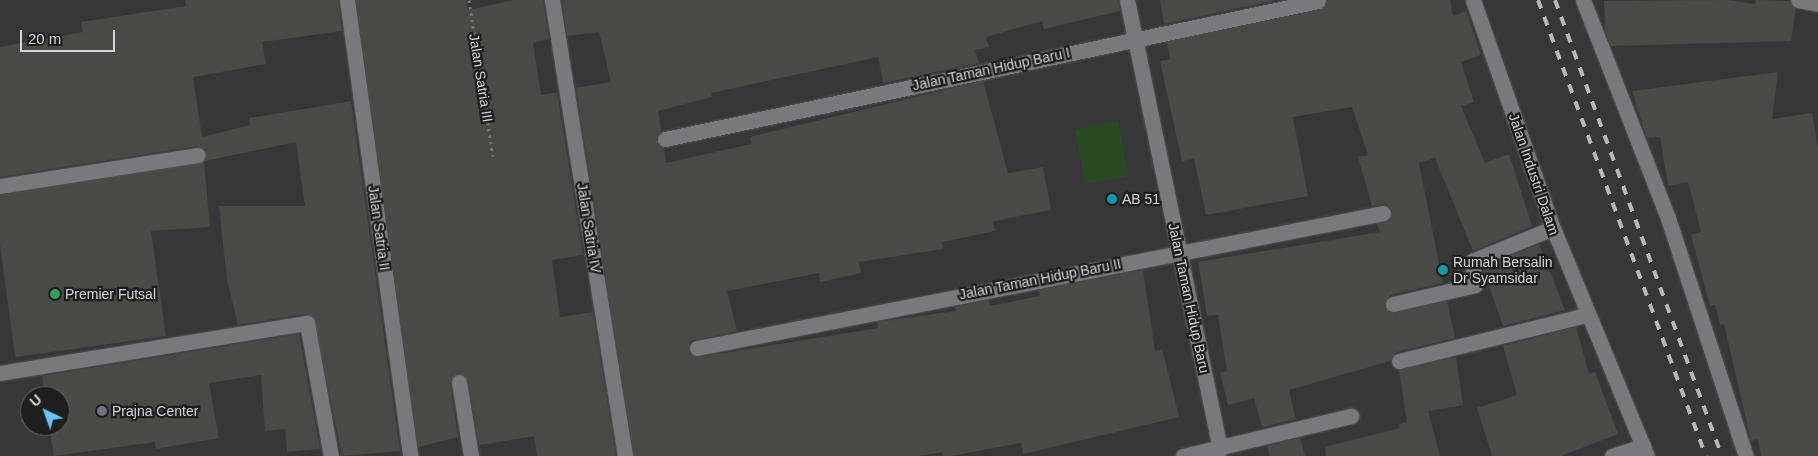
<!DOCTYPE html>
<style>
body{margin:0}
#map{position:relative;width:1818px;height:456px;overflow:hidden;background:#373639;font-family:Helvetica,sans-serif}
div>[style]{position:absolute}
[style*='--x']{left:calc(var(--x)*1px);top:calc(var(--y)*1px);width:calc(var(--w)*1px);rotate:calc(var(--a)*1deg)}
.green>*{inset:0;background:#284b22;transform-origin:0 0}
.building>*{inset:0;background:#4b4946}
.path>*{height:3px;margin-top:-1.5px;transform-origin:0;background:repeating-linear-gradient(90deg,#747376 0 2.5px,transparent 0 6.5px)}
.roads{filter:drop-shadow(0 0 1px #555456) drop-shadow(0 0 1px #555456)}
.street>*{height:15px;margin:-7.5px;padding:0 7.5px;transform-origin:7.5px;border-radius:7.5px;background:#7a787c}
.rail>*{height:4px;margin-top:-2px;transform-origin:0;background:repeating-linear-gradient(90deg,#b8b7b9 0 9px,transparent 0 18px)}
.dots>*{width:14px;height:14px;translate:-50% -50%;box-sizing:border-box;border:2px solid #1e1e1f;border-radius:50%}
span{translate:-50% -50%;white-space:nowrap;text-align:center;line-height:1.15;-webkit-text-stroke:4.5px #1e1e1f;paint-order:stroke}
.street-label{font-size:14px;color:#d4d3d5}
.poi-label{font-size:14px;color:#d4d3d5}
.left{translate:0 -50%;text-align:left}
.north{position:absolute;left:20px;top:386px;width:50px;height:50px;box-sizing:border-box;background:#1e1e1f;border:1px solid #676668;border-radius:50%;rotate:318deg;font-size:14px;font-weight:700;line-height:20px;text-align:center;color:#d4d3d5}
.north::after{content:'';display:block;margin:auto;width:18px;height:22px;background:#6ac3f1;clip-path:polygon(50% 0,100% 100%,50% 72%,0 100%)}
.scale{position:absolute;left:20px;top:30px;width:95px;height:22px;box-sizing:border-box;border:2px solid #d4d3d5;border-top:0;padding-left:6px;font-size:15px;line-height:18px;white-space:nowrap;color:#d4d3d5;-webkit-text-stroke:4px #1e1e1f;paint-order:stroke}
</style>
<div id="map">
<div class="green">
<i style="left:1118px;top:121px;width:56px;height:44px;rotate:79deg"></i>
</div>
<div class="building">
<i style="clip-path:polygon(185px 0,338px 0,342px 31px,262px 42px,266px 64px,193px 77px,202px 137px,250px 125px,249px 118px,351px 101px,400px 451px,342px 456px,314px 317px,305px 314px,238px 325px,227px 280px,219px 206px,305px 206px,296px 142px,205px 161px,206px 150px,197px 146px,0 177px,0 47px,83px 32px,81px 22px,186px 6px)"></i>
<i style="clip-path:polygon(356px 0,466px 0,468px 10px,514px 0,543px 0,549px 39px,533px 43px,541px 95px,557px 92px,583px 255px,552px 260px,560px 317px,593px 312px,616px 456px,537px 456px,534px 436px,479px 445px,468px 380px,458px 373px,450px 383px,458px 437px,418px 447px)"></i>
<i style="clip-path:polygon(562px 0,1118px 0,1120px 11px,1044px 29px,1042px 21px,986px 37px,989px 47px,975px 50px,979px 63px,883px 83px,878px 57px,711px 93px,712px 97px,658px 111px,661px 131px,656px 140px,664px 148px,666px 163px,751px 144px,750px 137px,983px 81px,1008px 173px,1043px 167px,1051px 210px,993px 221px,995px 231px,942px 242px,943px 249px,859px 262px,861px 273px,820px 282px,819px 273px,727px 291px,737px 331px,691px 341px,690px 354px,699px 357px,878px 328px,877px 322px,956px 311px,955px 307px,989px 300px,990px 306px,1040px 296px,1039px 290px,1143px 270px,1155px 351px,1162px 349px,1179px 417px,1023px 454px,1021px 443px,951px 456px,943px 456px,942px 452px,918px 456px,634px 456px,576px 88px,611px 82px,599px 32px,567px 36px)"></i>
<i style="clip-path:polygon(1160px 0,1277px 0,1164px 24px)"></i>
<i style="clip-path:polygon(1327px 0,1450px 0,1453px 16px,1466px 11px,1481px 55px,1461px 62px,1474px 102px,1461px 106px,1485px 163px,1509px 154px,1532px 226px,1473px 251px,1435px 158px,1419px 163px,1443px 283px,1390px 295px,1384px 306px,1395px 313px,1447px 301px,1455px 338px,1397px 352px,1390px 361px,1289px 390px,1296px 419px,1262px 427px,1254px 398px,1228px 405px,1220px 373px,1227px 371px,1218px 315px,1207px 316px,1198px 262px,1380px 232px,1377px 224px,1389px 220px,1392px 211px,1386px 204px,1372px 206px,1358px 157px,1368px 155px,1352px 107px,1293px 117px,1308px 196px,1206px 215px,1194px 159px,1182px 161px,1160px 61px,1170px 59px,1167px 42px,1320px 10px)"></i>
<i style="clip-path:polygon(1728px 0,1755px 4px,1756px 0,1789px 1px,1796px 9px,1791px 41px,1611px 46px,1605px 30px,1604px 1px)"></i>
<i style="clip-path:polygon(1778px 72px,1772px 119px,1812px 113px,1818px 148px,1818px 456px,1761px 456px,1758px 439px,1751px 441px,1724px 324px,1720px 325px,1715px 305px,1710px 306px,1691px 235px,1701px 232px,1688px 182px,1668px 186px,1660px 137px,1647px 138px,1632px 91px)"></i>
<i style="clip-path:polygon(204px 162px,210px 227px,151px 231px,166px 336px,15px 357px,0 244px,0 195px)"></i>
<i style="clip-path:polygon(1539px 244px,1565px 310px,1503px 326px,1482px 267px)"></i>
<i style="clip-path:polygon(1576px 327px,1589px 374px,1595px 372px,1618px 434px,1561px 456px,1492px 456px,1477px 408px,1517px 395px,1503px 346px)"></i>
<i style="clip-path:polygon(299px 334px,320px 449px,287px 452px,285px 429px,265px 431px,261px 375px,209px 383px,219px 438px,156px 449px,155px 442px,54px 456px,49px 426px,60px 426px,60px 396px,45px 396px,42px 376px)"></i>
<i style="clip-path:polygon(1456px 357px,1463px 405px,1428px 411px,1440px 456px,1326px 456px,1325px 447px,1400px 428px,1399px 424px,1407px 422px,1399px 370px)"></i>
<i style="clip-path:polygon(1300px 438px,1305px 456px,1270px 456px,1267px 446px)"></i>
</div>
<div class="path">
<i style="--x:469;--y:0;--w:158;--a:81.3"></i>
</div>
<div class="roads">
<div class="street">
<i style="--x:347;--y:0;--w:460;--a:82.1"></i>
<i style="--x:552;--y:0;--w:462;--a:80.9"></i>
<i style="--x:1127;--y:0;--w:459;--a:78.3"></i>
<i style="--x:1473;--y:0;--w:242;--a:70.7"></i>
<i style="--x:1553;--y:228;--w:247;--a:67.6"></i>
<i style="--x:1583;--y:0;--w:234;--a:68.7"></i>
<i style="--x:1668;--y:218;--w:250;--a:71.9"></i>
<i style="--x:1798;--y:0;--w:20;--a:11"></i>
<i style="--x:665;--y:139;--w:667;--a:-11.93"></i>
<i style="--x:0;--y:186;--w:200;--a:-8.9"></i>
<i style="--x:1393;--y:304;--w:84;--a:-13"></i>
<i style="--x:1475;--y:285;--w:24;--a:-97"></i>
<i style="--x:1472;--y:261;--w:87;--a:-22.2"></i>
<i style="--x:697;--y:348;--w:699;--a:-11.13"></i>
<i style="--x:1399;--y:361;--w:193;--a:-13.8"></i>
<i style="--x:0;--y:373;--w:311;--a:-9.3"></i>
<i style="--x:307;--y:323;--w:135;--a:79.8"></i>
<i style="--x:459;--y:382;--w:75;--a:80.8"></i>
<i style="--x:1183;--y:456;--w:173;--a:-13.4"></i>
<i style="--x:1612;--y:456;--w:33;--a:-18"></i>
</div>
</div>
<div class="rail">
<i style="--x:1538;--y:0;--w:486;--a:69.8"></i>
<i style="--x:1555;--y:0;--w:486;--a:69.9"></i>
</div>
<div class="dots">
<i style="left:1112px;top:199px;background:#0f9aa8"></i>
<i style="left:1443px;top:270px;background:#0f9aa8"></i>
<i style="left:55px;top:294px;background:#2e9e5b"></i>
<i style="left:102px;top:411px;background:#6b7280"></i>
</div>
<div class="street-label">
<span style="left:991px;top:69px;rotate:-12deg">Jalan Taman Hidup Baru I</span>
<span style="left:481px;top:78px;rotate:81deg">Jalan Satria III</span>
<span style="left:1534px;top:174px;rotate:71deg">Jalan Industri Dalam</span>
<span style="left:379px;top:228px;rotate:82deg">Jalan Satria II</span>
<span style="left:589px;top:228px;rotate:81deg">Jalan Satria IV</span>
<span style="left:1040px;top:279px;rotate:-11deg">Jalan Taman Hidup Baru II</span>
<span style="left:1189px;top:298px;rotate:78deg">Jalan Taman Hidup Baru</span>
</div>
<div class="poi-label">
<span class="left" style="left:1122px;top:199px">AB 51</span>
<span class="left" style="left:1453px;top:270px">Rumah Bersalin<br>Dr Syamsidar</span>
<span class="left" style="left:65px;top:294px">Premier Futsal</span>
<span class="left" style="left:112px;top:411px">Prajna Center</span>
</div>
<div class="north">U</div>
<div class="scale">20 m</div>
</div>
